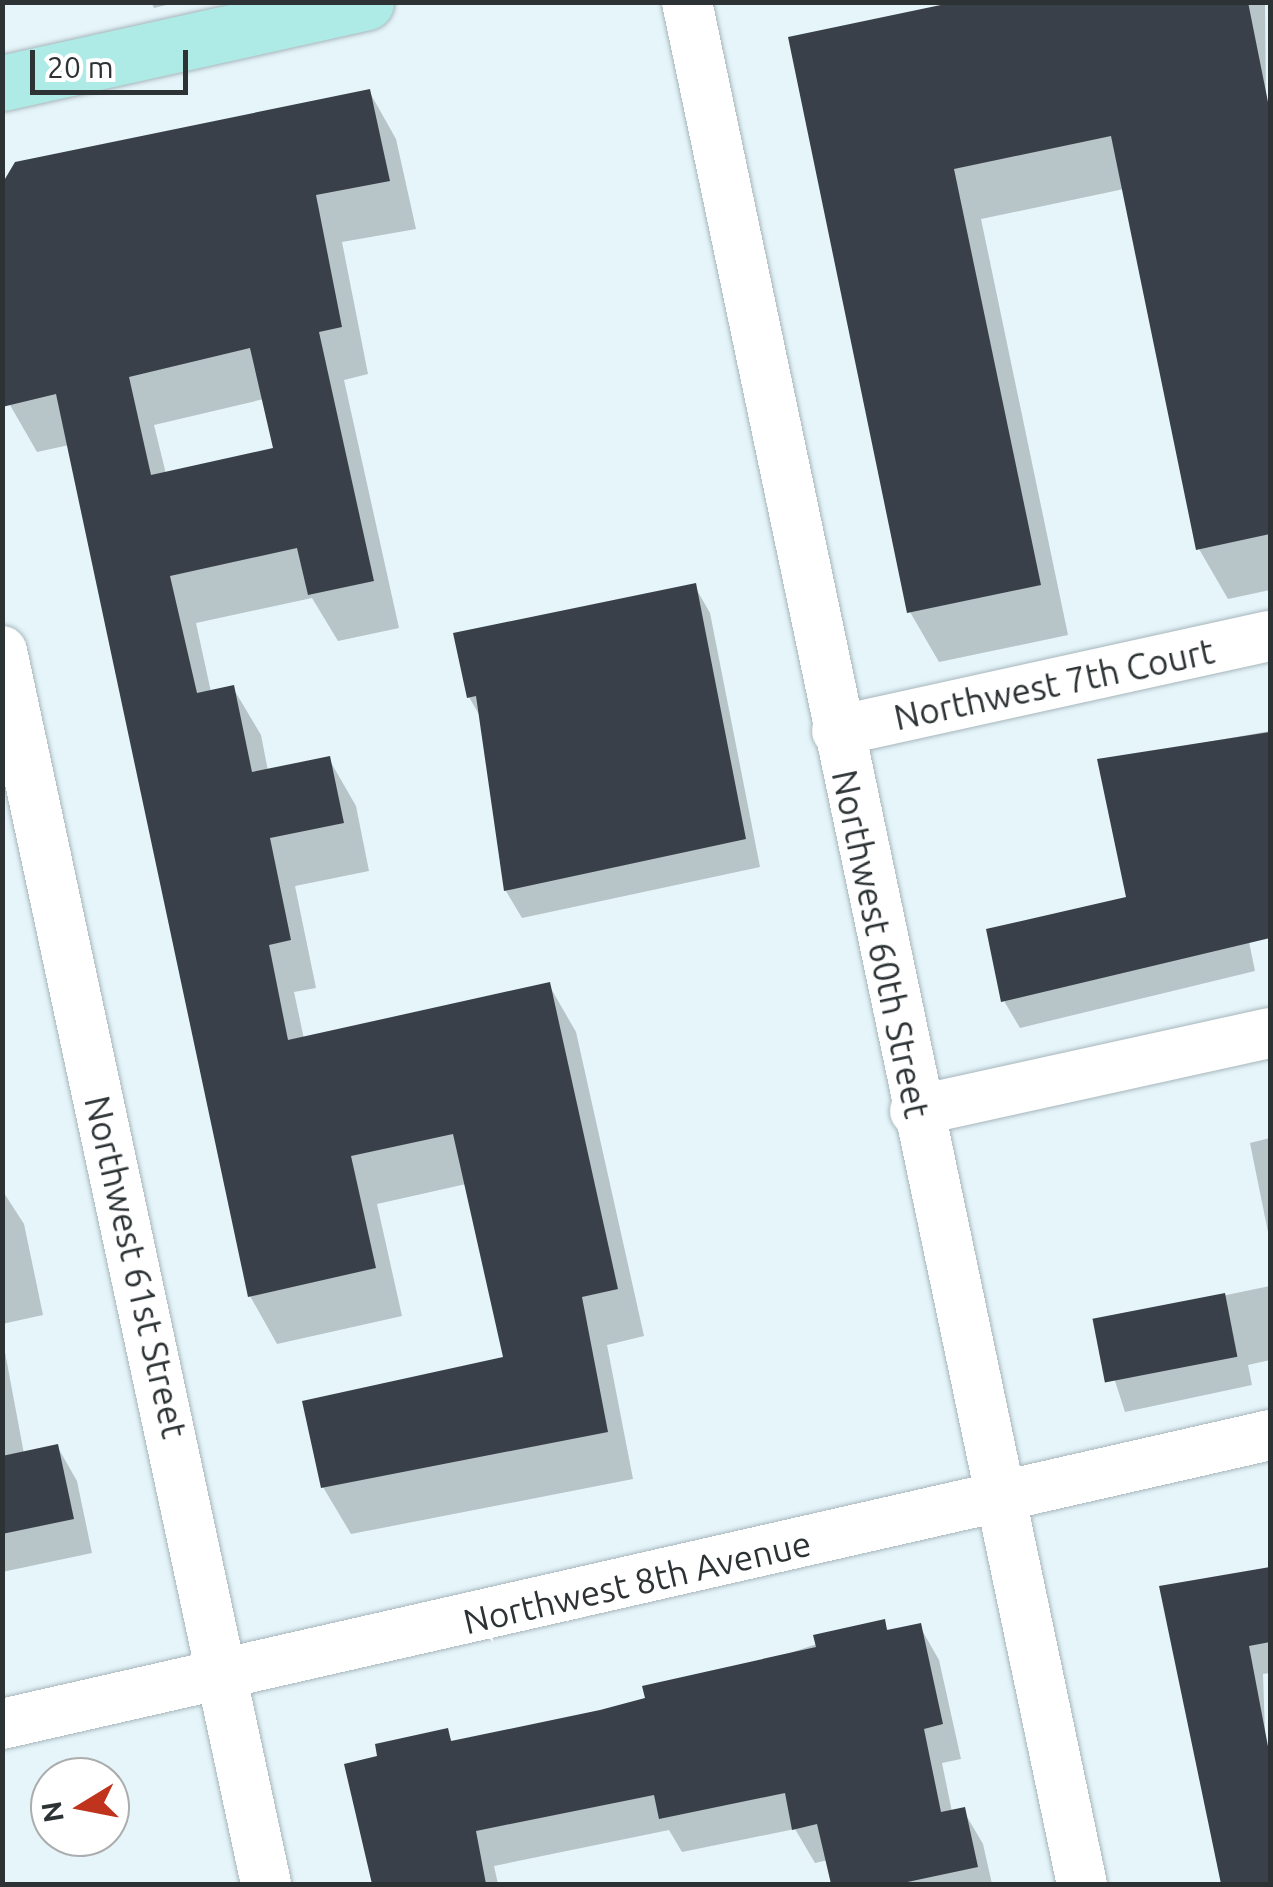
<!DOCTYPE html>
<style>
body{margin:0}
#map{position:relative;width:1273px;height:1887px;overflow:hidden;background:#e5f5fa;font-family:Ubuntu,sans-serif}
div>[style]{position:absolute}
[style*='--x']{left:calc(var(--x)*1px);top:calc(var(--y)*1px);width:calc(var(--w)*1px);rotate:calc(var(--a)*1deg)}
.shadow>*{inset:0;background:#0003}
.building>*{inset:0;background:#3a4049;transform-origin:0 0}
.roads{filter:drop-shadow(0 0 2px #a7b6bb) drop-shadow(0 0 2px #a7b6bb)}
.street>*{height:50px;margin:-25px;padding:0 25px;transform-origin:25px;border-radius:25px;background:#fff}
.primary>*{height:55px;margin:-27.5px;padding:0 27.5px;transform-origin:27.5px;border-radius:27.5px;background:#afebe6}
span{translate:-50% -50%;white-space:nowrap;text-align:center;line-height:1.15;-webkit-text-stroke:10px #fff;paint-order:stroke}
.street-label{font-size:35px;color:#2d3335}
.frame{position:absolute;inset:0;border:5px solid #2d3335;pointer-events:none}
.north{position:absolute;left:30px;top:1757px;width:100px;height:100px;box-sizing:border-box;background:#fff;border:2px solid #abadae;border-radius:50%;rotate:260deg;font-size:28px;font-weight:700;line-height:40px;text-align:center;color:#2d3335}
.north::after{content:'';display:block;margin:auto;width:35px;height:45px;background:#c0341d;clip-path:polygon(50% 0,100% 100%,50% 72%,0 100%)}
.scale{position:absolute;left:30px;top:50px;width:158px;height:45px;box-sizing:border-box;border:5px solid #2d3335;border-top:0;padding-left:12px;font-size:30px;line-height:35px;white-space:nowrap;color:#2d3335;-webkit-text-stroke:8px #fff;paint-order:stroke}
</style>
<div id="map">
<div class="shadow">
<i style="clip-path:polygon(151px 2px,179px 2px,154px 8px)"></i>
<i style="clip-path:polygon(967px 2px,1265px 2px,1270px 590px,1228px 599px,1199px 549px,1124px 189px,981px 219px,1068px 635px,939px 662px,910px 612px)"></i>
<i style="clip-path:polygon(evenodd,369px 91px,396px 139px,416px 229px,342px 242px,368px 374px,344px 380px,399px 628px,338px 641px,312px 598px,196px 623px,211px 692px,233px 688px,261px 735px,268px 771px,329px 759px,356px 806px,369px 871px,295px 886px,316px 988px,294px 992px,304px 1039px,549px 985px,576px 1032px,644px 1336px,607px 1345px,633px 1479px,351px 1534px,323px 1487px,506px 1359px,466px 1184px,377px 1204px,402px 1316px,277px 1344px,250px 1296px,69px 445px,37px 452px,10px 405px,369px 91px,264px 399px,276px 450px,166px 474px,154px 425px,264px 399px)"></i>
<i style="clip-path:polygon(694px 585px,710px 613px,760px 867px,522px 918px,506px 891px,481px 718px,469px 697px)"></i>
<i style="clip-path:polygon(1270px 731px,1270px 897px,1241px 903px,1255px 971px,1020px 1028px,1004px 1001px,1129px 899px,1100px 761px)"></i>
<i style="clip-path:polygon(1270px 1138px,1270px 1242px,1250px 1143px)"></i>
<i style="clip-path:polygon(2px 1190px,24px 1224px,43px 1315px,2px 1324px)"></i>
<i style="clip-path:polygon(1270px 1286px,1270px 1360px,1248px 1365px,1252px 1385px,1125px 1412px,1096px 1322px)"></i>
<i style="clip-path:polygon(2px 1336px,24px 1454px,57px 1446px,77px 1481px,92px 1553px,2px 1572px)"></i>
<i style="clip-path:polygon(1270px 1570px,1270px 1673px,1263px 1674px,1270px 1884px,1222px 1884px,1162px 1588px)"></i>
<i style="clip-path:polygon(883px 1622px,889px 1632px,919px 1625px,939px 1660px,961px 1759px,942px 1763px,952px 1812px,963px 1810px,983px 1844px,992px 1884px,833px 1884px,828px 1860px,815px 1863px,795px 1829px,682px 1852px,669px 1830px,494px 1866px,498px 1884px,379px 1884px,380px 1758px,446px 1731px,453px 1743px,648px 1700px)"></i>
</div>
<div class="building">
<i style="clip-path:polygon(955px 2px,1248px 2px,1270px 112px,1270px 534px,1196px 550px,1111px 136px,954px 169px,1041px 585px,907px 613px,788px 37px)"></i>
<i style="clip-path:polygon(evenodd,370px 89px,390px 181px,316px 195px,342px 327px,319px 332px,374px 581px,308px 595px,297px 548px,170px 576px,197px 693px,234px 685px,252px 772px,330px 756px,344px 823px,270px 838px,291px 940px,269px 945px,288px 1040px,550px 982px,618px 1289px,582px 1297px,608px 1432px,321px 1488px,302px 1401px,503px 1357px,453px 1134px,351px 1156px,376px 1268px,248px 1297px,56px 394px,2px 407px,2px 184px,15px 162px,370px 89px,250px 348px,273px 448px,151px 475px,129px 377px,250px 348px)"></i>
<i style="clip-path:polygon(696px 583px,746px 839px,504px 891px,476px 696px,467px 698px,453px 633px)"></i>
<i style="clip-path:polygon(1270px 732px,1270px 938px,1001px 1002px,986px 929px,1126px 897px,1097px 759px)"></i>
<i style="left:1225px;top:1293px;width:65px;height:135px;rotate:79deg"></i>
<i style="clip-path:polygon(58px 1444px,74px 1519px,2px 1534px,2px 1456px)"></i>
<i style="clip-path:polygon(1270px 1567px,1270px 1642px,1249px 1646px,1270px 1757px,1270px 1884px,1221px 1884px,1159px 1586px)"></i>
<i style="clip-path:polygon(885px 1619px,887px 1630px,921px 1623px,943px 1724px,924px 1729px,941px 1812px,965px 1807px,978px 1867px,898px 1884px,831px 1884px,817px 1824px,792px 1830px,785px 1793px,659px 1819px,654px 1795px,476px 1831px,486px 1884px,372px 1884px,344px 1764px,377px 1756px,375px 1744px,448px 1728px,451px 1741px,600px 1710px,645px 1698px,642px 1686px,816px 1647px,813px 1635px)"></i>
</div>
<div class="roads">
<div class="street">
<i style="--x:687;--y:2;--w:1923;--a:78.15"></i>
<i style="--x:2;--y:651;--w:1261;--a:77.91"></i>
<i style="--x:837;--y:731;--w:443;--a:-12.4"></i>
<i style="--x:915;--y:1111;--w:363;--a:-12.4"></i>
<i style="--x:2;--y:1724;--w:1301;--a:-12.84"></i>
</div>
<div class="primary">
<i style="--x:2;--y:83;--w:373;--a:-12.5"></i>
</div>
</div>
<div class="street-label">
<span style="left:1054px;top:684px;rotate:-12deg">Northwest 7th Court</span>
<span style="left:881px;top:944px;rotate:78deg">Northwest 60th Street</span>
<span style="left:136px;top:1267px;rotate:77deg">Northwest 61st Street</span>
<span style="left:637px;top:1582px;rotate:-13deg">Northwest 8th Avenue</span>
</div>
<div class="frame"></div>
<div class="north">N</div>
<div class="scale">20 m</div>
</div>
